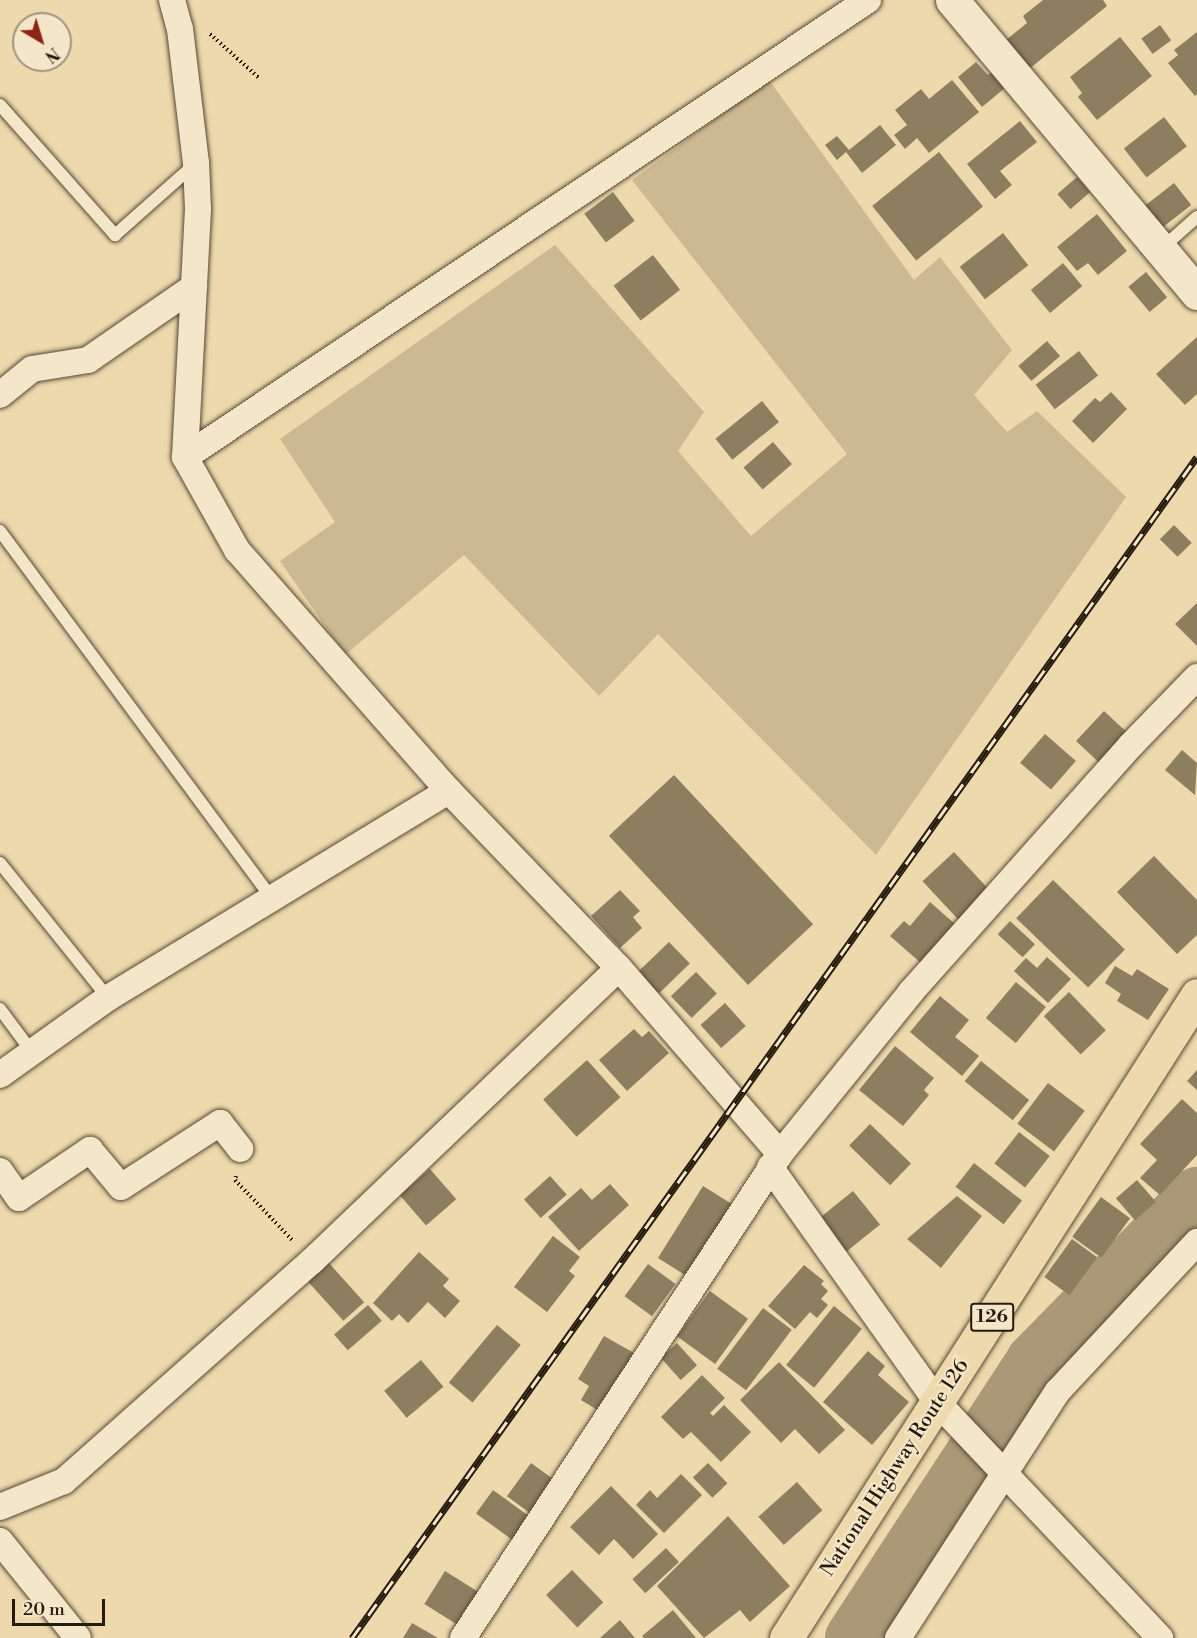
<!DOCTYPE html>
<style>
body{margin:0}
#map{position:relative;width:1197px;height:1638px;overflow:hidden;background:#eed9ac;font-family:"Libre Bodoni",serif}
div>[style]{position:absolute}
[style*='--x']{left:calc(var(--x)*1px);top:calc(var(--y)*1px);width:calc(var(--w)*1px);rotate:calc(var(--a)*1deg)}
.green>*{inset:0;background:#ccb991}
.river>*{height:56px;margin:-28px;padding:0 28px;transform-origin:28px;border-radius:28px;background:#aa9876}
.building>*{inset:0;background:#8e7e60;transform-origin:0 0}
.path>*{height:4px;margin-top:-2px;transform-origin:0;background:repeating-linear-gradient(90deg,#251b0d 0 1.5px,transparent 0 4.5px)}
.roads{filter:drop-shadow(0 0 2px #574a35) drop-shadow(0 0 2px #574a35)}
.lane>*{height:12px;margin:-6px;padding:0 6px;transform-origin:6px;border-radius:6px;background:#f4e6c9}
.street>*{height:26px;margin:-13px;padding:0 13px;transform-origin:13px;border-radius:13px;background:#f4e6c9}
.secondary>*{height:33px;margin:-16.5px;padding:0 16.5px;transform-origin:16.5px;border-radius:16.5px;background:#f4e6c9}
.highway>*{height:33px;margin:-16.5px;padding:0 16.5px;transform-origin:16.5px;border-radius:16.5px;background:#eed9ac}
.rail>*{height:7px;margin-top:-3.5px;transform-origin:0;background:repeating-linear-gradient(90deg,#f4e6c9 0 14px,#251b0d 0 28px);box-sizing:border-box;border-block:2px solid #251b0d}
span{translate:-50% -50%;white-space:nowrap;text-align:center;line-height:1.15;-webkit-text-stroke:4.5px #f4e6c9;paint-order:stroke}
.shield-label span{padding:2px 4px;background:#f4e6c9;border:2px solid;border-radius:4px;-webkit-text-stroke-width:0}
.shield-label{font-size:18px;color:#251b0d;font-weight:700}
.street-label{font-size:20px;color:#251b0d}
.north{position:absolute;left:12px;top:12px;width:60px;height:60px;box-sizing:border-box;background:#f4e6c9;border:2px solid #a1957e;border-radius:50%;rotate:142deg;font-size:16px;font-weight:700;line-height:24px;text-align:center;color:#251b0d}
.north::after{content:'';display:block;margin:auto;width:21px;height:27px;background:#8f2418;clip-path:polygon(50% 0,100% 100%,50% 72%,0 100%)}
.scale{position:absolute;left:12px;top:1599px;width:93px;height:27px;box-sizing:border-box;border:3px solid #251b0d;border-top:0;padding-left:8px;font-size:18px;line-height:21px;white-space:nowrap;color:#251b0d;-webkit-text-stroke:4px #f4e6c9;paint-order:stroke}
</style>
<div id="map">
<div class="green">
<i style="clip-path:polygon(769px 80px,914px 280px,940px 257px,1012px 350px,974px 395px,1007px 432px,1037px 411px,1126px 497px,876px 855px,658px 634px,599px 696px,464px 555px,345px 655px,280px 561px,335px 522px,280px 439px,555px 245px,704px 412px,678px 451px,751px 536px,847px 454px,632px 180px)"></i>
</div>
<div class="river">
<i style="--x:853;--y:1638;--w:331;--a:-56.8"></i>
<i style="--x:1034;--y:1361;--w:233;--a:-45.5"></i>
</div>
<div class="building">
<i style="clip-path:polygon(1043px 0,1103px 0,1107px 6px,1029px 69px,1006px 40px,1027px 23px,1023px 16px)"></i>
<i style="left:1160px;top:25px;width:19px;height:23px;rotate:54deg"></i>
<i style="clip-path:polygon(1197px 32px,1197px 94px,1195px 96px,1168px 63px,1178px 55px,1174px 50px)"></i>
<i style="clip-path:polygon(1120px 37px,1152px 76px,1097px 120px,1078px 97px,1082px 93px,1070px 77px)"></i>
<i style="clip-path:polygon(976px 62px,988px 75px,993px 71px,1006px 87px,982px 107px,958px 77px)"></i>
<i style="clip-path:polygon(952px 80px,979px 112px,929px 153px,917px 138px,905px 149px,894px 135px,907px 125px,895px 110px,921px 89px,929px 99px)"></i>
<i style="left:1164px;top:117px;width:37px;height:51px;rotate:52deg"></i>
<i style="clip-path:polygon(1020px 121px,1037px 142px,1000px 171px,1012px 185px,995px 199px,967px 164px)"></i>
<i style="clip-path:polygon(880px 125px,896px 145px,862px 173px,846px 152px,837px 160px,825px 145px,837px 136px,849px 150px)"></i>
<i style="left:939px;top:152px;width:70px;height:86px;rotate:51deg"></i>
<i style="left:1077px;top:177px;width:20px;height:26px;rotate:49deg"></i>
<i style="left:1174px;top:183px;width:28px;height:39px;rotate:52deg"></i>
<i style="left:613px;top:192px;width:36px;height:36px;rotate:53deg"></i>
<i style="clip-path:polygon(1097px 214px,1127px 251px,1098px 275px,1088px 263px,1077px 271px,1057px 247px)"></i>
<i style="left:1003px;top:233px;width:41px;height:55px;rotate:52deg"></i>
<i style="left:653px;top:255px;width:44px;height:50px;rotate:52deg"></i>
<i style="left:1063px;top:263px;width:30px;height:42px;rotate:50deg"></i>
<i style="left:1146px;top:272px;width:33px;height:23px;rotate:50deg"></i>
<i style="clip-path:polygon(1197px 337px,1197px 394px,1185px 405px,1156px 374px)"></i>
<i style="left:1047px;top:341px;width:20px;height:38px;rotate:49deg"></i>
<i style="left:1079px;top:351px;width:31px;height:55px;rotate:52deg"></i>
<i style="clip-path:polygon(1111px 392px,1127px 409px,1093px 443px,1072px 421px,1095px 398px,1100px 402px)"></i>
<i style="left:762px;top:401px;width:27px;height:60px;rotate:51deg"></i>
<i style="left:773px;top:442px;width:29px;height:39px;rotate:49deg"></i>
<i style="left:1174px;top:525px;width:25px;height:20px;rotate:45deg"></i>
<i style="clip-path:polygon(1197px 603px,1197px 646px,1175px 624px)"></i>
<i style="left:1104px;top:711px;width:37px;height:41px;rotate:43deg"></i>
<i style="left:1045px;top:734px;width:41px;height:38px;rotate:41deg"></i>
<i style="clip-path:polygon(1182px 750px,1197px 763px,1195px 795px,1165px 770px)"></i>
<i style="left:674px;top:775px;width:204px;height:89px;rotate:47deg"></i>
<i style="left:954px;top:852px;width:53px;height:43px;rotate:47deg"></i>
<i style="clip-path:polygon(1154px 856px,1197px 900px,1197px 935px,1177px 954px,1117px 892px)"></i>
<i style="left:1053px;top:880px;width:100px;height:53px;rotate:44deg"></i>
<i style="clip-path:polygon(620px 890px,640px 911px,633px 917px,642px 928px,620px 948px,591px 916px)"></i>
<i style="clip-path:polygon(930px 902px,956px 925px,922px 964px,890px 936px,904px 921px,910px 926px)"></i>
<i style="left:1010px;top:921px;width:34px;height:18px;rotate:43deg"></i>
<i style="left:669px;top:942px;width:30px;height:43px;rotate:46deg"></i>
<i style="clip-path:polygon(1047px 957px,1071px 979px,1048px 1003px,1014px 971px,1026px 958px,1037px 968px)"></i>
<i style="clip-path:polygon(1115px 966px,1132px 976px,1137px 969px,1169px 989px,1148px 1020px,1117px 1001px,1121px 994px,1105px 983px)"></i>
<i style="left:696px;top:972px;width:30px;height:35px;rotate:46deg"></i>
<i style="left:1016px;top:982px;width:39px;height:47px;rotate:40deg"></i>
<i style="left:1069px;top:992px;width:53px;height:35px;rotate:46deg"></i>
<i style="clip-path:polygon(940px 996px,969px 1020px,955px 1037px,979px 1056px,962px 1076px,910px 1032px)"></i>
<i style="left:725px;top:1003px;width:31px;height:33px;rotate:48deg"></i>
<i style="clip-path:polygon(634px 1029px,642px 1037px,649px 1031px,669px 1053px,627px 1091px,599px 1060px)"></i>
<i style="clip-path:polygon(895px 1046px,934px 1078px,924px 1090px,929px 1095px,903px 1126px,859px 1090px)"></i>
<i style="left:587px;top:1060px;width:50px;height:59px;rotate:48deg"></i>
<i style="left:981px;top:1061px;width:62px;height:26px;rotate:39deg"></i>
<i style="clip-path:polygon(1197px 1070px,1197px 1090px,1187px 1081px)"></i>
<i style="left:1048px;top:1083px;width:46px;height:51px;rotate:37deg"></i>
<i style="clip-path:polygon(1182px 1099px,1197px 1113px,1197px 1155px,1160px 1195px,1140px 1178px,1157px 1160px,1140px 1144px)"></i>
<i style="left:870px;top:1124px;width:57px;height:30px;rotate:44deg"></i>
<i style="left:1019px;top:1132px;width:39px;height:40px;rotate:38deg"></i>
<i style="left:974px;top:1163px;width:61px;height:30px;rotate:38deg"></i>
<i style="left:430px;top:1169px;width:40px;height:40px;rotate:49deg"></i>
<i style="left:550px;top:1176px;width:25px;height:35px;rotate:48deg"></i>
<i style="left:1137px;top:1180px;width:29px;height:28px;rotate:49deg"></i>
<i style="clip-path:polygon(610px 1184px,629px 1205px,579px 1251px,548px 1217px,581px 1188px,592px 1200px)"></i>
<i style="left:703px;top:1186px;width:36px;height:85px;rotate:32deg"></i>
<i style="left:853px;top:1191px;width:43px;height:45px;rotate:51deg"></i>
<i style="clip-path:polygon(957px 1196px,982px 1216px,941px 1268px,907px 1239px)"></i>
<i style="left:1101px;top:1197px;width:36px;height:49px;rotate:36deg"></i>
<i style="clip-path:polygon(553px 1236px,580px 1257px,569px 1271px,575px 1276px,547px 1312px,514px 1287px)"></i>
<i style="left:1072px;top:1239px;width:31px;height:47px;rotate:36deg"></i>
<i style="clip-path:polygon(419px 1252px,449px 1279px,443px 1286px,460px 1301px,445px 1318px,428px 1302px,408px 1323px,399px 1314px,392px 1321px,373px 1303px)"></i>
<i style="left:328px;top:1262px;width:54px;height:28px;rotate:48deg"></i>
<i style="left:648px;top:1264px;width:34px;height:40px;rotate:36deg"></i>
<i style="clip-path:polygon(804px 1265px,824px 1281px,821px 1284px,828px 1291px,821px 1299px,828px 1305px,817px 1318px,810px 1312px,795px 1329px,768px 1306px)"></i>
<i style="left:710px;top:1291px;width:47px;height:56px;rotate:36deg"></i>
<i style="left:368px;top:1305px;width:21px;height:45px;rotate:49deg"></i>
<i style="left:834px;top:1306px;width:36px;height:76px;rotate:39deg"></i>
<i style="left:763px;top:1308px;width:36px;height:76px;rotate:37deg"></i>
<i style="left:497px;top:1325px;width:31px;height:75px;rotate:40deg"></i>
<i style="clip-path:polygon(604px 1336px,634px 1353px,599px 1411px,581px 1400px,589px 1386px,578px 1379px)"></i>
<i style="left:677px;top:1343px;width:30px;height:22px;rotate:48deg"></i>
<i style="clip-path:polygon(868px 1351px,885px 1366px,878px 1375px,909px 1402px,872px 1445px,823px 1402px)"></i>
<i style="left:421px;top:1360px;width:35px;height:48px;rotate:50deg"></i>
<i style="clip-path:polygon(779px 1362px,845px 1430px,819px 1454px,795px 1429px,781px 1443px,740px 1400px)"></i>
<i style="clip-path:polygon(702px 1375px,725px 1398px,710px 1413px,713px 1416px,724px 1405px,751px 1432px,721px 1462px,691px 1432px,683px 1439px,661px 1417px)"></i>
<i style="left:531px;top:1463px;width:31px;height:41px;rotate:36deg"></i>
<i style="left:708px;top:1463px;width:28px;height:21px;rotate:46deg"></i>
<i style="clip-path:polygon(681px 1474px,702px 1495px,664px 1533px,636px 1505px,650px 1490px,657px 1498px)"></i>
<i style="left:797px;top:1482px;width:38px;height:52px;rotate:48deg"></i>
<i style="clip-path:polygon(611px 1486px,658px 1534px,633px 1559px,614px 1539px,599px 1555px,570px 1527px)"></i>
<i style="left:493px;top:1490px;width:46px;height:29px;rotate:36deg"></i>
<i style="clip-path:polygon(728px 1516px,790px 1586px,750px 1622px,740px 1610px,704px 1638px,657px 1586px)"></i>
<i style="left:666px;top:1548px;width:19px;height:46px;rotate:47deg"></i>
<i style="left:572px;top:1570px;width:45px;height:36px;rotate:46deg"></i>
<i style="left:445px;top:1571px;width:39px;height:39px;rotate:32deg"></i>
<i style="clip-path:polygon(673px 1610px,696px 1638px,644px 1638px,642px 1636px)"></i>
<i style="clip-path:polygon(620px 1620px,635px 1638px,600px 1638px)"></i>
<i style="clip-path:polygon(412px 1623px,438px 1638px,403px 1638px)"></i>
</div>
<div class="path">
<i style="--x:210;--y:34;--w:66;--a:41.9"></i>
<i style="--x:236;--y:1176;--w:4;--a:104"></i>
<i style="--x:235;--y:1180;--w:84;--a:46.4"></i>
</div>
<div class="roads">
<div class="lane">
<i style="--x:0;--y:105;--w:174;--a:48.5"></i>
<i style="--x:115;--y:235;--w:107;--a:-41.6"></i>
<i style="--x:1162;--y:248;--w:47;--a:-41.5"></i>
<i style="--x:0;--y:531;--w:458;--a:53.5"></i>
<i style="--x:0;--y:863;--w:173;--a:51.3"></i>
<i style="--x:0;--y:1009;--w:54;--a:53.3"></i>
</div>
<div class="street">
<i style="--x:172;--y:0;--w:30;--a:75"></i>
<i style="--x:180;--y:29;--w:135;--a:83.2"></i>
<i style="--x:196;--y:163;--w:46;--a:87.5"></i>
<i style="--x:198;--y:209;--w:248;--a:93"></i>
<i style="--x:185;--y:457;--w:107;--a:60.8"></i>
<i style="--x:237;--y:550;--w:321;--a:48.7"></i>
<i style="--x:449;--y:791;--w:245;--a:46.2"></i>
<i style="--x:619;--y:968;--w:246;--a:49.1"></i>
<i style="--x:0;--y:395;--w:41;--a:-39.1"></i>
<i style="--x:32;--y:369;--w:57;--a:-9.1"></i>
<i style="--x:88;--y:360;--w:129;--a:-34.6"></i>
<i style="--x:185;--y:457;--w:822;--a:-33.79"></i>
<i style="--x:0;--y:1075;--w:133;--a:-35.5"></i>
<i style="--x:108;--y:998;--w:399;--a:-31.3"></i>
<i style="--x:770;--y:1167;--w:288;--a:54.6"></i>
<i style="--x:937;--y:1402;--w:325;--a:46.6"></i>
<i style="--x:0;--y:1171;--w:33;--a:55"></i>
<i style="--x:19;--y:1198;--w:86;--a:-34.1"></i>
<i style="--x:90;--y:1150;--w:48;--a:50"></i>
<i style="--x:121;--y:1187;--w:118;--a:-32.9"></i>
<i style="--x:220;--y:1123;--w:33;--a:52"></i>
<i style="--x:0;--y:1507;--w:69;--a:-22.1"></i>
<i style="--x:64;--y:1481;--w:332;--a:-41.6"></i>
<i style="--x:312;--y:1261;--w:424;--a:-43.7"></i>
<i style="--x:0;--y:1541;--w:124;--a:51.2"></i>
<i style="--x:463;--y:1638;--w:579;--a:-56.78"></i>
<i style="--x:780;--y:1154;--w:208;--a:-51"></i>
<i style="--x:911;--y:992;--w:331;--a:-48.3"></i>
<i style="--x:1131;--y:745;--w:95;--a:-45.9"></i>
<i style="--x:898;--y:1638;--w:294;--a:-57.1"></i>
<i style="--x:1058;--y:1391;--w:204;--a:-47"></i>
</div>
<div class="secondary">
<i style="--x:952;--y:0;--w:382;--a:50.1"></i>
</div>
<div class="highway">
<i style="--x:786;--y:1638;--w:763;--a:-57.41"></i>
</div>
</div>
<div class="rail">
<i style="--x:352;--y:1638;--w:1452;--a:-54.42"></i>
</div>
<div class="shield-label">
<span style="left:992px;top:1317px">126</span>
</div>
<div class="street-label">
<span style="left:895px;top:1468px;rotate:-57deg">National Highway Route 126</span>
</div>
<div class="north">N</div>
<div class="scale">20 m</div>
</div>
